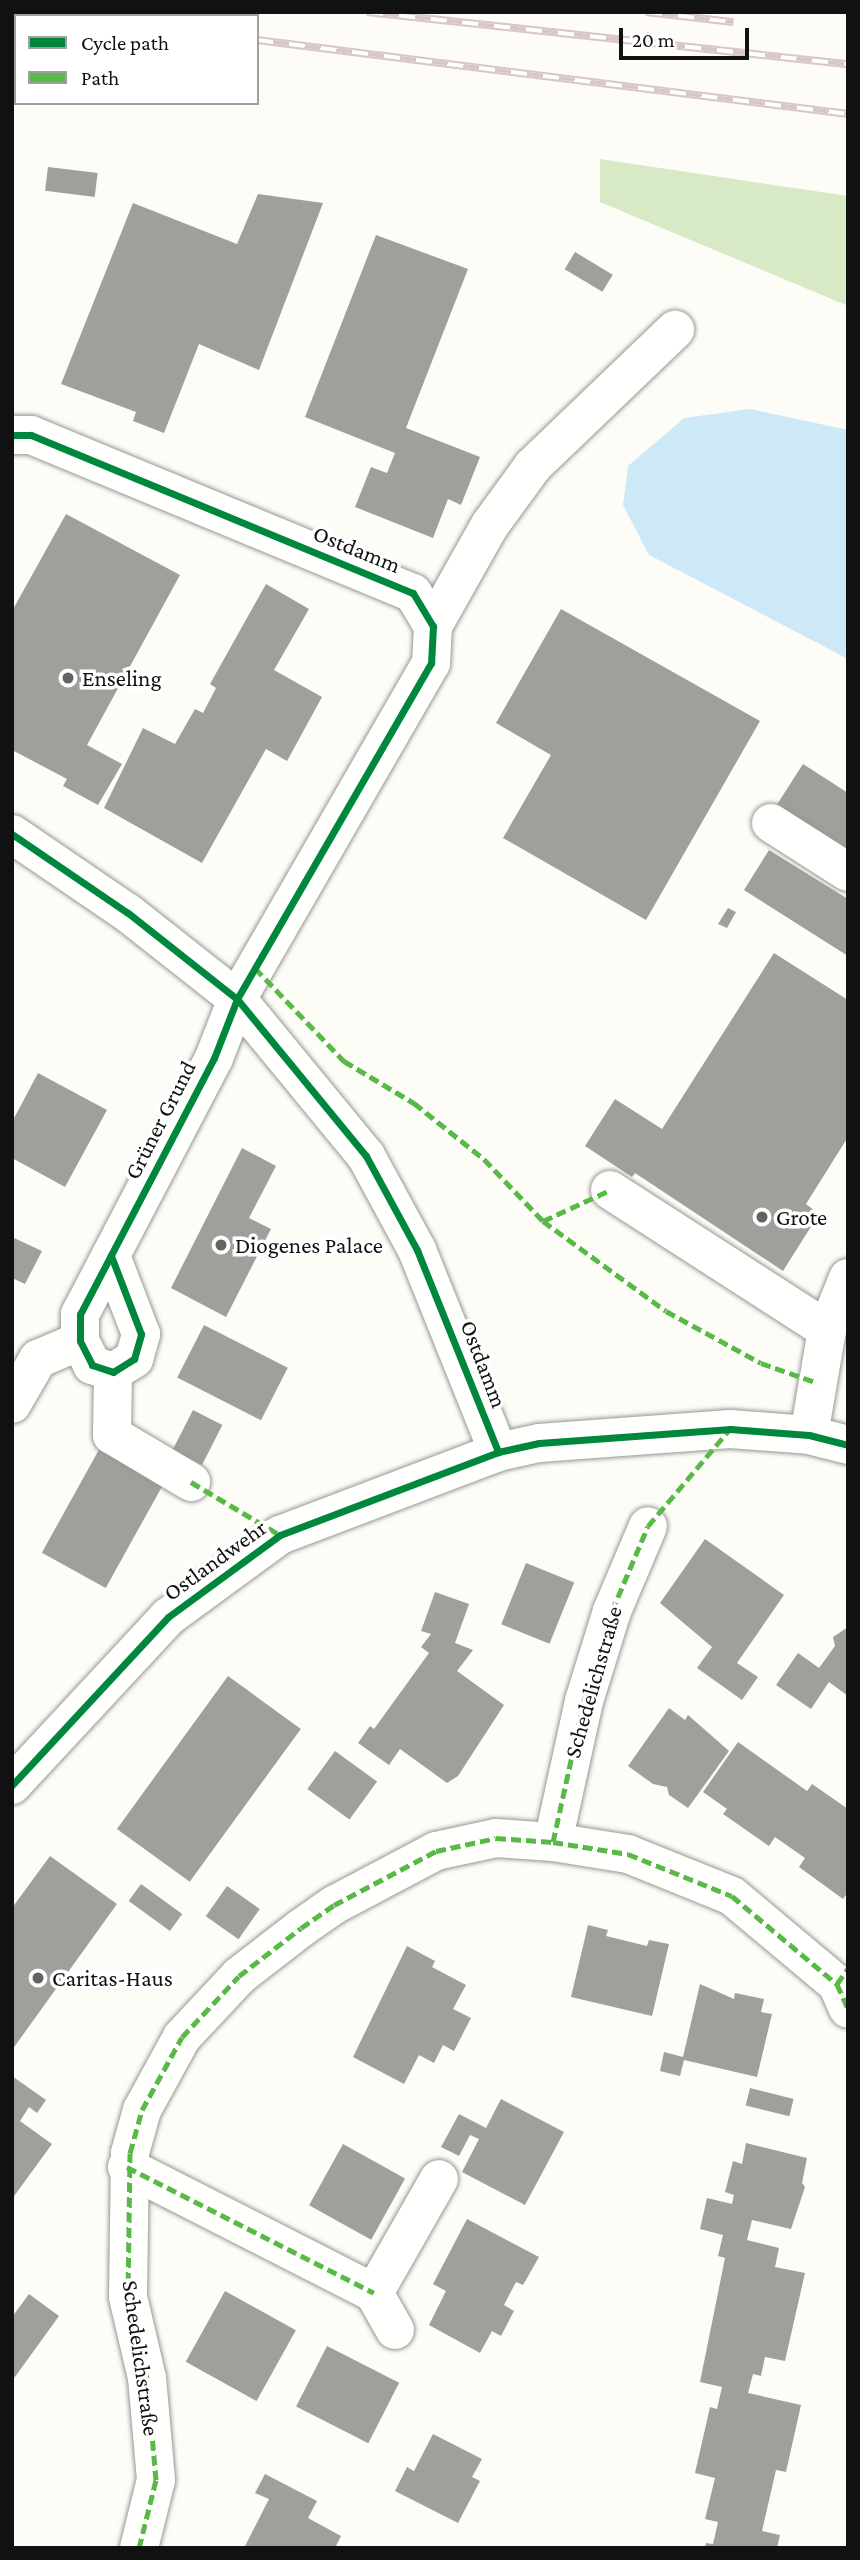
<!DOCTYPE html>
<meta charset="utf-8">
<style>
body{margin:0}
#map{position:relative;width:860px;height:2560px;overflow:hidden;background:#fdfcf7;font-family:"Crimson Pro",serif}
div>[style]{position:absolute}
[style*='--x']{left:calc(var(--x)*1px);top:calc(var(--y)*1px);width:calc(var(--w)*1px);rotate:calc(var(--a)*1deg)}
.forest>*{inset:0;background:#d8eac5}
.water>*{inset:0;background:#cde8f7}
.building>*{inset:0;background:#a19f9c;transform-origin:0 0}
.roads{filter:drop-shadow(0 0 2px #979795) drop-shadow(0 0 2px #979795)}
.minor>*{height:38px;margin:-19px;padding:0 19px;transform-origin:19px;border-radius:19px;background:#fffffe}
.rail>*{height:8px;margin-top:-4px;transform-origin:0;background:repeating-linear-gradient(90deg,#fff 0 16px,#d9c6c7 0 32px);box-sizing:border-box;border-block:2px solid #d9c6c7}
.quiet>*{height:5px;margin-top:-2.5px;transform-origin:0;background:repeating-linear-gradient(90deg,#58b947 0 10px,transparent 0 15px)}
.cycleway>*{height:7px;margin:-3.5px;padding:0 3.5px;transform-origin:3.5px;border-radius:3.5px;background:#00873e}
.dots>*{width:19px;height:19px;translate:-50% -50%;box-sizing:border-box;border:4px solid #fff;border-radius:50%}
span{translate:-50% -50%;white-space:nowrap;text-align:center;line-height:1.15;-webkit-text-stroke:7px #fff;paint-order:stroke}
.street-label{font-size:23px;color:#111}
.poi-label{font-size:23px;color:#111}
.left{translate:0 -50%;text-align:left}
.frame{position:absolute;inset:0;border:14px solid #111;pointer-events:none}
.legend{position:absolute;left:14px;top:14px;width:245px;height:91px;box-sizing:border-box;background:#fff;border:2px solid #a0a0a0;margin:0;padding:9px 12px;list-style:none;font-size:21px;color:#111}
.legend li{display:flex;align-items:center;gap:14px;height:35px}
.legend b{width:35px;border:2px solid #a0a0a0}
.scale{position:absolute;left:619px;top:28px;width:130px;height:32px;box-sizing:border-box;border:4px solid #111;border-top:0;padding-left:9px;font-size:21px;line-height:24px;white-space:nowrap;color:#111;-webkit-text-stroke:5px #fff;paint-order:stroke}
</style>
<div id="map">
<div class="forest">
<i style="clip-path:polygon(600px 159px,848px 196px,848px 306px,600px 202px)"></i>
</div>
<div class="water">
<i style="clip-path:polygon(750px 409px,848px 430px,848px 659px,649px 555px,623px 505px,628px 466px,684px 418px)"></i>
</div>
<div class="building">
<i style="left:48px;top:167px;width:50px;height:24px;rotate:7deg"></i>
<i style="clip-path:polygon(258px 194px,323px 203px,259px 370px,199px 344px,164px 433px,133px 421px,136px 412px,61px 384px,133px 203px,237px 244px)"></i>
<i style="clip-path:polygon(376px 235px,468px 269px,406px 428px,480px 457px,461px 505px,448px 499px,433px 538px,355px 507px,371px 467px,387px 473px,395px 453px,305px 417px)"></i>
<i style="left:575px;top:252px;width:44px;height:20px;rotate:31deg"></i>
<i style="clip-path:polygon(66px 514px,180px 575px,87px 745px,122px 764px,98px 805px,63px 786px,67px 779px,12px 750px,12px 611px)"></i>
<i style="clip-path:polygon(266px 584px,309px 609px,274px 670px,322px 697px,287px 761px,266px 749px,202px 863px,104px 808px,143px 728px,175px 744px,195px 709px,203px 713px,216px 688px,210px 684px)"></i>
<i style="clip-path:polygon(561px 609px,760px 721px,646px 920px,503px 838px,551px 755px,496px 723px)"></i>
<i style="clip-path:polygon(803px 764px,848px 793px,848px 851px,776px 806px)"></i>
<i style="clip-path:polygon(769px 850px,848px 899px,848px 956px,744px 890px)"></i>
<i style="clip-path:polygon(728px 908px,736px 912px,727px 928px,718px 924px)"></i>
<i style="clip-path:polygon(774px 953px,848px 1000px,848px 1137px,806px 1204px,819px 1214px,783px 1271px,635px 1173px,632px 1177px,585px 1146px,615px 1099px,662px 1129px)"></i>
<i style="clip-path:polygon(38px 1073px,107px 1110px,65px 1187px,12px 1158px,12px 1122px)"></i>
<i style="clip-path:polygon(242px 1148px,276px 1166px,249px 1218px,271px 1229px,226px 1317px,171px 1288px)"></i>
<i style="clip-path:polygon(12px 1237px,42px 1251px,25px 1284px,12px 1278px)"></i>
<i style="left:204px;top:1325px;width:94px;height:59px;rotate:27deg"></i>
<i style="left:193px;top:1410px;width:33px;height:45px;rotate:27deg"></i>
<i style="left:101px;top:1446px;width:73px;height:122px;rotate:29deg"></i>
<i style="clip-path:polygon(705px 1539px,784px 1595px,737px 1663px,758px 1677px,742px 1700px,697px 1668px,712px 1647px,660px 1603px)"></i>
<i style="left:526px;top:1563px;width:52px;height:66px;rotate:22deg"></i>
<i style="clip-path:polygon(435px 1592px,469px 1604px,455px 1643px,473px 1650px,457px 1671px,504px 1705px,458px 1776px,447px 1783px,400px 1749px,389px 1765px,358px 1743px,370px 1726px,374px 1729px,429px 1653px,421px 1647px,431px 1634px,421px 1631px)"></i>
<i style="clip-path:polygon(848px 1627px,848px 1696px,829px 1682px,811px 1709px,776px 1685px,798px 1653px,819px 1668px,835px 1646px,833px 1637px)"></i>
<i style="left:228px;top:1676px;width:90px;height:189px;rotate:36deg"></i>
<i style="clip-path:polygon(669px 1708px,685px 1720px,688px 1715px,729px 1751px,688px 1808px,669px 1795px,667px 1787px,653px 1784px,628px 1766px)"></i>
<i style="clip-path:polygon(738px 1742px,807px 1791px,812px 1784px,848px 1809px,848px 1892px,843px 1899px,799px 1867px,805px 1858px,775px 1837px,769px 1846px,723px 1814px,727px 1809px,703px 1792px)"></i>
<i style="left:335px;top:1751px;width:52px;height:47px;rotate:36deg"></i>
<i style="clip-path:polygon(50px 1856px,117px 1904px,12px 2050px,12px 1908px)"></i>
<i style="left:141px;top:1884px;width:51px;height:21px;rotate:36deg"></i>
<i style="left:227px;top:1886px;width:40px;height:37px;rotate:35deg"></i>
<i style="clip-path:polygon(588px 1925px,608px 1930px,606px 1936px,647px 1946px,649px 1940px,669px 1944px,652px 2016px,571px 1997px)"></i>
<i style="clip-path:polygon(407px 1946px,435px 1961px,432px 1967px,466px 1985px,453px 2009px,471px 2018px,454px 2051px,443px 2045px,434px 2063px,419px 2055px,404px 2084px,353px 2057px)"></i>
<i style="clip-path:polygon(700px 1984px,734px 1999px,735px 1993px,764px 1999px,761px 2012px,772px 2014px,757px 2077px,684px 2060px,680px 2076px,660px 2071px,664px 2052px,683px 2057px)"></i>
<i style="clip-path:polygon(12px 2076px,46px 2100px,37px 2113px,29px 2107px,20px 2121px,52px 2144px,12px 2199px)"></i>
<i style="left:750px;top:2088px;width:45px;height:18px;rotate:14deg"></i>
<i style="clip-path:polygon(501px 2099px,564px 2132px,525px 2205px,462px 2172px,479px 2139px,470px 2135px,459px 2156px,441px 2147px,459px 2114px,486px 2128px)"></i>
<i style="clip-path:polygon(746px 2143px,807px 2158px,802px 2183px,805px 2187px,791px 2229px,752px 2220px,747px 2240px,779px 2248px,775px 2267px,805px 2273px,785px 2361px,765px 2357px,761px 2376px,753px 2374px,748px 2393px,801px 2405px,786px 2472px,776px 2470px,762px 2531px,780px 2535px,777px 2548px,705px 2548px,706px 2543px,713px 2544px,718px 2522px,705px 2519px,715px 2478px,695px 2473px,710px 2407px,717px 2409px,722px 2387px,700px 2382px,725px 2258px,718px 2256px,723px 2235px,700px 2229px,707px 2198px,732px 2204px,734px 2195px,725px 2192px,733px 2161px,742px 2164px)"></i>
<i style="left:343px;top:2144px;width:71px;height:70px;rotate:29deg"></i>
<i style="clip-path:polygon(467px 2219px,539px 2257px,523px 2285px,516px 2282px,504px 2305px,514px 2311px,501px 2336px,492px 2331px,480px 2353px,429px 2325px,446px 2291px,433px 2284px)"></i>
<i style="left:225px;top:2291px;width:81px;height:81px;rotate:29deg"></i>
<i style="clip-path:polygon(29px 2294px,59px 2316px,12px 2381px,12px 2317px)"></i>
<i style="left:327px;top:2346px;width:81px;height:68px;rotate:27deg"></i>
<i style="clip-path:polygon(433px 2434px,482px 2459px,472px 2477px,480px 2481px,458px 2523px,395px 2491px,407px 2467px,414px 2471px)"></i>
<i style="clip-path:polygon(265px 2474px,317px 2501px,308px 2518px,341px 2536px,335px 2548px,244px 2548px,269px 2499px,255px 2493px)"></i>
</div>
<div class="roads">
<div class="minor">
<i style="--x:12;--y:435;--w:19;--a:0"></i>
<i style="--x:31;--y:435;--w:413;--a:22.5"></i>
<i style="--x:413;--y:593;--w:39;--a:59"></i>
<i style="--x:433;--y:626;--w:37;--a:93"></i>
<i style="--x:431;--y:663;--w:388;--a:120"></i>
<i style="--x:237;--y:999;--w:63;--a:111.3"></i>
<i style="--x:214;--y:1058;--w:289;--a:117.6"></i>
<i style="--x:80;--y:1314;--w:27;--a:90"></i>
<i style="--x:80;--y:1341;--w:27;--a:63"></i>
<i style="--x:92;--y:1365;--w:22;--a:18"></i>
<i style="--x:113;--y:1372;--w:25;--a:-32"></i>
<i style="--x:134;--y:1359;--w:26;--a:-74"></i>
<i style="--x:141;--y:1334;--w:84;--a:-111"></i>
<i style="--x:433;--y:626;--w:116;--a:-60.6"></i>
<i style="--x:490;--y:525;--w:73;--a:-53.9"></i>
<i style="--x:533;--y:466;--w:197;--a:-43.8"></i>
<i style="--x:771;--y:823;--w:91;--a:32.5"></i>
<i style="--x:12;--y:834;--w:140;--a:34.3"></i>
<i style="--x:128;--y:913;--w:139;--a:38.3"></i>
<i style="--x:237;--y:999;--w:203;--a:50.6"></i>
<i style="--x:366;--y:1156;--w:107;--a:61.5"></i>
<i style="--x:417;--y:1250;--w:218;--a:68.1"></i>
<i style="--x:610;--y:1190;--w:258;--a:32.8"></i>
<i style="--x:113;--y:1372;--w:63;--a:90.9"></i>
<i style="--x:112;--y:1435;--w:92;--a:30.7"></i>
<i style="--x:12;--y:1404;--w:52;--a:-60"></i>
<i style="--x:38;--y:1359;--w:46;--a:-23.2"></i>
<i style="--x:809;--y:1435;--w:107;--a:-80.3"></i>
<i style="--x:827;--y:1330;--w:56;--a:-68"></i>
<i style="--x:12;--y:1785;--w:229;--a:-47.1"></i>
<i style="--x:168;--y:1617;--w:139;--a:-36.2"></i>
<i style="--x:280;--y:1535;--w:233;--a:-20.8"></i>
<i style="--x:498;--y:1452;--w:42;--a:-12.4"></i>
<i style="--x:539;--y:1443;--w:192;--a:-4.2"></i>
<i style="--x:730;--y:1429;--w:79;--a:4.3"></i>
<i style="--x:809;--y:1435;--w:40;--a:14.4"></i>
<i style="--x:553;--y:1842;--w:144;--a:-77.6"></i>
<i style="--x:584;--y:1701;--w:94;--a:-72.7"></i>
<i style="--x:612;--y:1611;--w:92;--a:-67"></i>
<i style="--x:127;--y:2167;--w:277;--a:27"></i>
<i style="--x:395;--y:2330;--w:43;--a:-119.6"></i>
<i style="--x:374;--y:2293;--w:131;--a:-60.3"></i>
<i style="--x:139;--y:2548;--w:70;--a:-76"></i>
<i style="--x:156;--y:2480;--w:102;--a:-95"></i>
<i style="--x:147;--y:2378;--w:83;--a:-103.2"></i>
<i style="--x:128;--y:2297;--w:144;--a:-89.2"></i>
<i style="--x:130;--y:2153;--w:45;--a:-74.4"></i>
<i style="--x:142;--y:2110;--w:83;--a:-61.3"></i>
<i style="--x:182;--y:2037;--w:83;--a:-46.9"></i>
<i style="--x:239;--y:1976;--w:78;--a:-37.7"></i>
<i style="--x:301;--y:1928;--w:40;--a:-34.9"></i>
<i style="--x:334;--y:1905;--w:115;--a:-27.9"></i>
<i style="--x:436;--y:1851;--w:61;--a:-12.2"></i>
<i style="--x:496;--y:1838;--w:57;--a:4"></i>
<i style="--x:553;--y:1842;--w:76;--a:9.1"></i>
<i style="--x:628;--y:1854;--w:112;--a:22"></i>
<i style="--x:732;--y:1896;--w:137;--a:40"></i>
<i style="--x:837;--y:1984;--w:27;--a:66"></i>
</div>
</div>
<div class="rail">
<i style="--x:46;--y:12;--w:25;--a:9"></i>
<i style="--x:367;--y:12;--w:484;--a:6.2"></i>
<i style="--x:646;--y:12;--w:88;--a:6.6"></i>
<i style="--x:257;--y:40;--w:596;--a:7.14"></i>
</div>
<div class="quiet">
<i style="--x:255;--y:968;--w:129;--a:46.3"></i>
<i style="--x:344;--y:1061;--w:82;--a:31"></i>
<i style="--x:414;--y:1103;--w:90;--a:38.7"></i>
<i style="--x:484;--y:1159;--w:86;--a:46.4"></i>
<i style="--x:543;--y:1221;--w:152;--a:36.2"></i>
<i style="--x:666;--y:1311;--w:108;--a:28.7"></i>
<i style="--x:761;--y:1363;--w:60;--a:19.3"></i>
<i style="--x:543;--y:1221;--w:74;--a:-24.8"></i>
<i style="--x:191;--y:1482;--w:104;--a:30.8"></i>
<i style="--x:553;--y:1842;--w:144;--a:-77.6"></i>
<i style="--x:584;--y:1701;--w:94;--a:-72.7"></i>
<i style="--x:612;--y:1611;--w:92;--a:-67"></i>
<i style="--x:648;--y:1526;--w:127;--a:-49.8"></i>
<i style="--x:837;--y:1984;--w:19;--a:-55"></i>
<i style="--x:127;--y:2167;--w:277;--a:27"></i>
<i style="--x:139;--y:2548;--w:70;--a:-76"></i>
<i style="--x:156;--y:2480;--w:102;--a:-95"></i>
<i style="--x:147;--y:2378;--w:83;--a:-103.2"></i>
<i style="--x:128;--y:2297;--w:144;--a:-89.2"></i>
<i style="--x:130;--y:2153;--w:45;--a:-74.4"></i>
<i style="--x:142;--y:2110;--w:83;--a:-61.3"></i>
<i style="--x:182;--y:2037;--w:83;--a:-46.9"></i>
<i style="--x:239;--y:1976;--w:78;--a:-37.7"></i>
<i style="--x:301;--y:1928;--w:40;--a:-34.9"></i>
<i style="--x:334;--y:1905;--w:115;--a:-27.9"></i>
<i style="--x:436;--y:1851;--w:61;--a:-12.2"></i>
<i style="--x:496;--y:1838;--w:57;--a:4"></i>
<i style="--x:553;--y:1842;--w:76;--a:9.1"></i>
<i style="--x:628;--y:1854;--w:112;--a:22"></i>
<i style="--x:732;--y:1896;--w:137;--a:40"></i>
<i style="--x:837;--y:1984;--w:27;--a:66"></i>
</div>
<div class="cycleway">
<i style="--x:12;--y:435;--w:19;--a:0"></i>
<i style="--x:31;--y:435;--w:413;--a:22.5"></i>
<i style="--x:413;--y:593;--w:39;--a:59"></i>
<i style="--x:433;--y:626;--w:37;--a:93"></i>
<i style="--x:431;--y:663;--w:388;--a:120"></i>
<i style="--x:237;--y:999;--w:63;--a:111.3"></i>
<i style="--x:214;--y:1058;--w:289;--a:117.6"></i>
<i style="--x:80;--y:1314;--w:27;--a:90"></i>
<i style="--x:80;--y:1341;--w:27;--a:63"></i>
<i style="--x:92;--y:1365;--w:22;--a:18"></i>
<i style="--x:113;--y:1372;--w:25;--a:-32"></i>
<i style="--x:134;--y:1359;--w:26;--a:-74"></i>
<i style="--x:141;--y:1334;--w:84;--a:-111"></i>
<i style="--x:12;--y:834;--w:140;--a:34.3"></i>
<i style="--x:128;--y:913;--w:139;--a:38.3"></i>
<i style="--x:237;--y:999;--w:203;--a:50.6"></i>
<i style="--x:366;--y:1156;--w:107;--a:61.5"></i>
<i style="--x:417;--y:1250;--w:218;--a:68.1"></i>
<i style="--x:12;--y:1785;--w:229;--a:-47.1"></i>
<i style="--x:168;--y:1617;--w:139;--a:-36.2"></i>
<i style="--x:280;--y:1535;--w:233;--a:-20.8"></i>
<i style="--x:498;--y:1452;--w:42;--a:-12.4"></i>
<i style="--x:539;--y:1443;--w:192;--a:-4.2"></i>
<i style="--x:730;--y:1429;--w:79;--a:4.3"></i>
<i style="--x:809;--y:1435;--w:40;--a:14.4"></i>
</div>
<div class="dots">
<i style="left:68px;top:678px;background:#646362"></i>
<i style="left:762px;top:1217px;background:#646362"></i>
<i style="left:221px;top:1245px;background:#646362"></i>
<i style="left:38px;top:1978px;background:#646362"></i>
</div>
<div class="street-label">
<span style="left:357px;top:549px;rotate:22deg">Ostdamm</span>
<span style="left:160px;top:1120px;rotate:-63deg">Grüner Grund</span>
<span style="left:484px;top:1364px;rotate:69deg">Ostdamm</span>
<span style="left:215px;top:1560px;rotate:-36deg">Ostlandwehr</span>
<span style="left:593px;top:1682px;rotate:-74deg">Schedelichstraße</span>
<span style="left:141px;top:2358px;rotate:82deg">Schedelichstraße</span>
</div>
<div class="poi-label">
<span class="left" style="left:82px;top:678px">Enseling</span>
<span class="left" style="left:776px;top:1217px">Grote</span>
<span class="left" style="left:235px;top:1245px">Diogenes Palace</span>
<span class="left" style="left:52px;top:1978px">Caritas-Haus</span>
</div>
<div class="frame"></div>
<ul class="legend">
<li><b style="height:9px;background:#00873e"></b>Cycle path</li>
<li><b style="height:9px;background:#58b947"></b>Path</li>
</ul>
<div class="scale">20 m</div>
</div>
